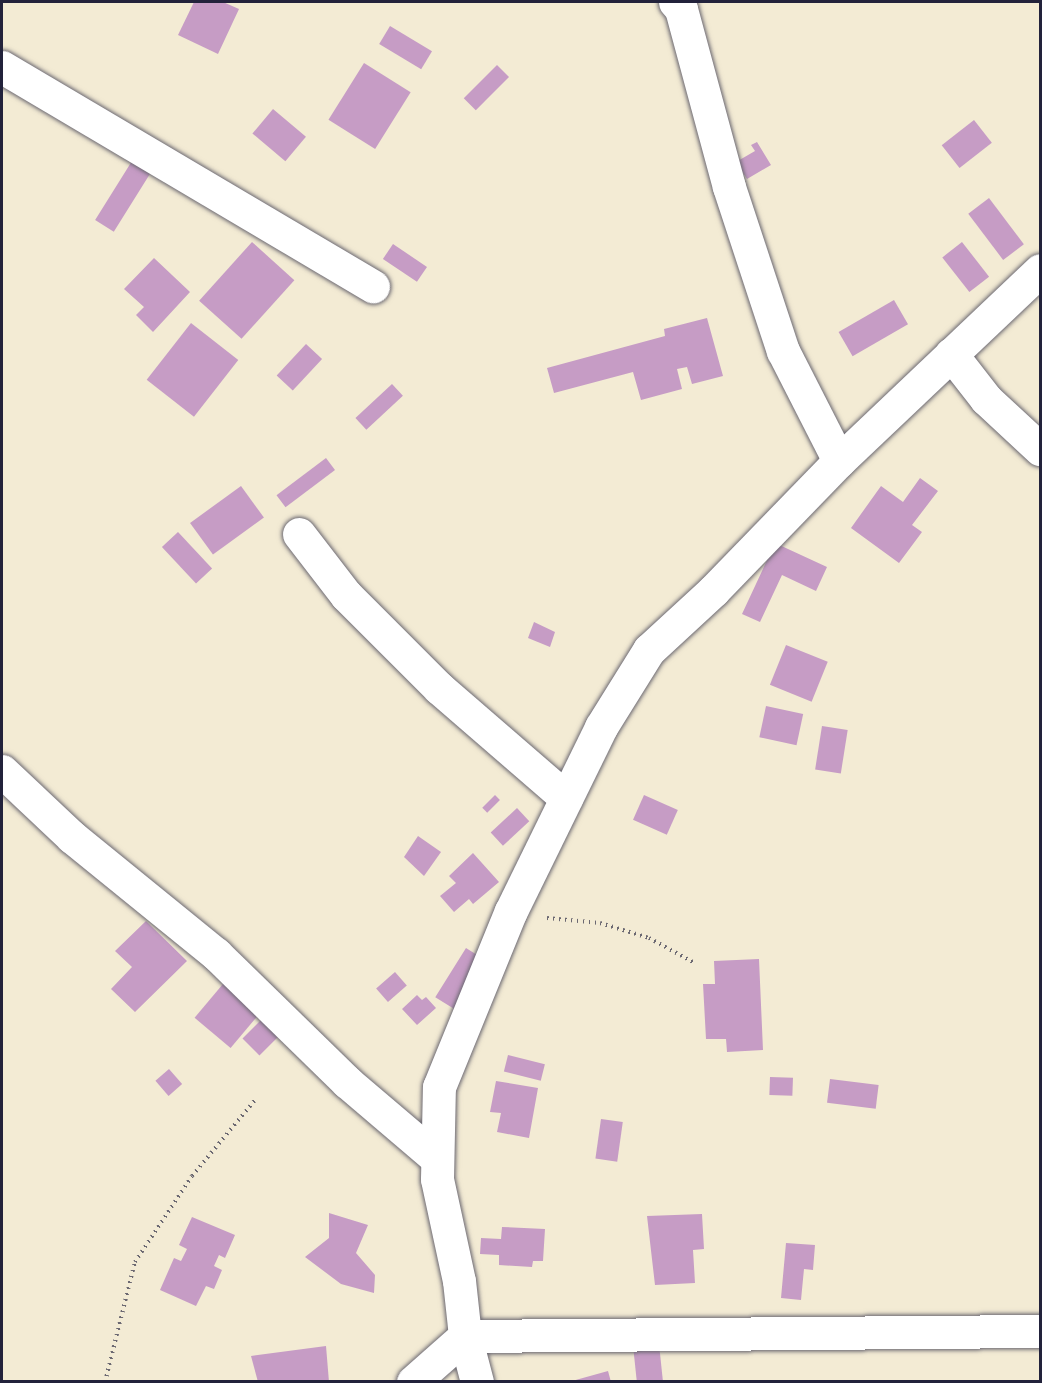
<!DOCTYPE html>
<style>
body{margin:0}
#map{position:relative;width:1042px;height:1383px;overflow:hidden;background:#f3ebd4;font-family:Dekko,sans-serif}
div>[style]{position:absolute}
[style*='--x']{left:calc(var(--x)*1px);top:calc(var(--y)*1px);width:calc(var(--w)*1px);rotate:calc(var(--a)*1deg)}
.building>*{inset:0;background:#c69cc5;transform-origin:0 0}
.path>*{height:4px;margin-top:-2px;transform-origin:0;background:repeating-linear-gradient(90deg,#6b6871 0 1.5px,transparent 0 6px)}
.roads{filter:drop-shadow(0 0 2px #6b6871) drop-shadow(0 0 2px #6b6871)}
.minor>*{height:33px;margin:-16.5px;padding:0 16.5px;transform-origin:16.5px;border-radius:16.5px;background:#fff}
span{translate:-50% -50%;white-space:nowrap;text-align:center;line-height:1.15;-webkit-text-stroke:4.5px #fbf7ec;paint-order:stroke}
.frame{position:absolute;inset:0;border:3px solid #22223b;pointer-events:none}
</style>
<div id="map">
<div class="building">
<i style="clip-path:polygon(194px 2px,223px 2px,239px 9px,218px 54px,178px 35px)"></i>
<i style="left:390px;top:26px;width:49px;height:21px;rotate:31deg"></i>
<i style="left:364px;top:63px;width:55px;height:67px;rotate:32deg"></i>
<i style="left:497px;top:65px;width:17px;height:47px;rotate:45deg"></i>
<i style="left:273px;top:109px;width:43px;height:32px;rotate:40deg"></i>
<i style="left:974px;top:120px;width:29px;height:41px;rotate:52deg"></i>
<i style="clip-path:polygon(757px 142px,771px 165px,747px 179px,736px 162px,755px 151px,751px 145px)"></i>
<i style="left:137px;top:153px;width:22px;height:79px;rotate:32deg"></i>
<i style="left:989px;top:198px;width:58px;height:26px;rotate:53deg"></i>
<i style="left:252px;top:242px;width:57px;height:79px;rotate:42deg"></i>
<i style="left:962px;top:242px;width:44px;height:25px;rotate:52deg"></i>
<i style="left:393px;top:244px;width:41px;height:18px;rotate:34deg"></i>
<i style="clip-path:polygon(154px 258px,190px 292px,153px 332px,136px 315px,144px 307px,124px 289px)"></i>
<i style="left:894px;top:300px;width:28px;height:64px;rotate:60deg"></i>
<i style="clip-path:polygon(707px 318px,723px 376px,692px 384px,687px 367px,677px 369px,682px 389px,641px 400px,633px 372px,554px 393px,547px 368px,665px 336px,664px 329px)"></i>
<i style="left:191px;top:323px;width:60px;height:72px;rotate:38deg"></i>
<i style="left:306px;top:344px;width:22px;height:43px;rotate:43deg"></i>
<i style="left:392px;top:384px;width:16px;height:50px;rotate:47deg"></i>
<i style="left:326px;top:458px;width:15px;height:62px;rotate:53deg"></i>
<i style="clip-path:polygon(920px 478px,938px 491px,912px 525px,922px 532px,899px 563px,851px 528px,881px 486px,903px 502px)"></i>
<i style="left:241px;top:486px;width:39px;height:63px;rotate:54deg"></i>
<i style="left:178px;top:532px;width:50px;height:22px;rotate:47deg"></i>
<i style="clip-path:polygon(775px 543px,827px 567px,816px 591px,782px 575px,760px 622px,742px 614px)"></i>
<i style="clip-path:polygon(534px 622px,555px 632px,550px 647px,528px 638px)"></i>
<i style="left:786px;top:645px;width:45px;height:43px;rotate:22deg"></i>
<i style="left:766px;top:706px;width:38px;height:32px;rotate:12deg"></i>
<i style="left:822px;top:726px;width:26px;height:44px;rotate:9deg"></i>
<i style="left:495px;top:795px;width:7px;height:18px;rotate:45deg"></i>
<i style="left:644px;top:795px;width:37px;height:27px;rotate:24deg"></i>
<i style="left:517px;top:808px;width:18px;height:36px;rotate:47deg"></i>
<i style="clip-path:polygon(418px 836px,441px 852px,424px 876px,404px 857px)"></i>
<i style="clip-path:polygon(473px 853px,499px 882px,473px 904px,469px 899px,454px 912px,440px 896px,456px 883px,449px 876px)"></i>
<i style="clip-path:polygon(146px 921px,187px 961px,135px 1012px,111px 989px,132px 967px,115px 951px)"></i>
<i style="left:466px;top:948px;width:22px;height:58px;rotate:32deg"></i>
<i style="clip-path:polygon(759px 959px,763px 1050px,727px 1052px,726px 1039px,706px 1039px,703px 984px,715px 984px,714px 961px)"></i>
<i style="left:395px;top:972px;width:18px;height:25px;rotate:49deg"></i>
<i style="left:228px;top:978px;width:47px;height:52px;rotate:40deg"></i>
<i style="clip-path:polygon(417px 995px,422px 1000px,426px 997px,436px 1008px,417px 1025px,402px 1009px)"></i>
<i style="left:263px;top:1018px;width:24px;height:29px;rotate:45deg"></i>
<i style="left:508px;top:1055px;width:38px;height:17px;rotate:14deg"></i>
<i style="left:169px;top:1069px;width:20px;height:18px;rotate:49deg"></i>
<i style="left:770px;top:1077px;width:23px;height:18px;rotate:2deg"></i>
<i style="left:830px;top:1079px;width:49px;height:24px;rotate:7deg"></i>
<i style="clip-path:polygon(496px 1081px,538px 1088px,529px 1138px,497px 1132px,501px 1113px,490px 1112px)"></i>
<i style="left:601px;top:1119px;width:22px;height:40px;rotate:8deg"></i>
<i style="clip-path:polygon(329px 1213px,368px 1225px,356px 1253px,375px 1275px,374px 1293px,341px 1284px,305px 1257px,329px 1238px)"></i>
<i style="clip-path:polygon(702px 1214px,704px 1249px,693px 1250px,695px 1283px,655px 1285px,647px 1216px)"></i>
<i style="clip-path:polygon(192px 1217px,235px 1235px,225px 1258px,219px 1255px,214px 1266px,222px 1270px,214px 1289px,206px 1286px,196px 1306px,160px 1290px,174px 1258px,181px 1261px,187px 1249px,179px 1245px)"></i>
<i style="clip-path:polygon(502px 1227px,545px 1229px,543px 1261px,533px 1261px,532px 1267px,499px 1265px,499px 1255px,480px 1254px,481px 1238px,501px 1239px)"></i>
<i style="clip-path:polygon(786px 1243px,815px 1245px,813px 1270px,804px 1269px,801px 1300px,781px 1298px)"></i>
<i style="left:659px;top:1344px;width:38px;height:26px;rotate:84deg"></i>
<i style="clip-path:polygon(326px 1346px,329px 1382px,258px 1382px,251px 1356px)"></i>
<i style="clip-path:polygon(608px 1371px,611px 1382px,572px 1382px,572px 1381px)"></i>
</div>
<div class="path">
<i style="--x:547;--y:918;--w:53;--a:5.4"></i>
<i style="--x:600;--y:923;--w:51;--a:17"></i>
<i style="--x:649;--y:938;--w:50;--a:28.6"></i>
<i style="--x:105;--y:1382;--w:124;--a:-76"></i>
<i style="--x:135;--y:1262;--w:103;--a:-56.5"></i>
<i style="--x:192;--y:1176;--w:99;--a:-50.3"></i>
</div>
<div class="roads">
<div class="minor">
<i style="--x:675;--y:2;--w:9;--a:49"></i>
<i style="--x:681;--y:9;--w:184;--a:74.9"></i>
<i style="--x:729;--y:187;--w:173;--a:71.8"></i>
<i style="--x:783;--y:351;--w:123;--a:63"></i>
<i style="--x:2;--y:67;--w:431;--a:30.6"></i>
<i style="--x:951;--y:354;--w:57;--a:52.1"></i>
<i style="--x:986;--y:399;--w:74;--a:42.8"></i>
<i style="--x:299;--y:534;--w:77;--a:52.4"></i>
<i style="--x:346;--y:595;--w:132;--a:45"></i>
<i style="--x:439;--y:688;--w:168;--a:40.9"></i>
<i style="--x:2;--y:771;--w:96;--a:43.3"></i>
<i style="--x:72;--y:837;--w:186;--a:39.1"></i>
<i style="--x:216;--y:954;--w:183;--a:44.3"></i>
<i style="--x:347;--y:1082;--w:116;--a:40.4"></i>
<i style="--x:413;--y:1382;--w:69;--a:-41.5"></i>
<i style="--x:465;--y:1336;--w:575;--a:-0.5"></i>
<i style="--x:477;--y:1382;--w:48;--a:-104.6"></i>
<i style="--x:465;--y:1336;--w:55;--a:-96.2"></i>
<i style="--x:459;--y:1281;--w:104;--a:-102.2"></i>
<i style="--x:437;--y:1179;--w:92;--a:-88.8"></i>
<i style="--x:439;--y:1087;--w:190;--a:-67.8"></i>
<i style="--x:511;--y:911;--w:205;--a:-63.9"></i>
<i style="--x:601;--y:727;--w:91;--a:-58.1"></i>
<i style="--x:649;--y:650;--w:88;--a:-42.7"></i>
<i style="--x:714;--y:590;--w:180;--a:-45.9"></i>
<i style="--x:839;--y:461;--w:277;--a:-43.5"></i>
</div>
</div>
<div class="frame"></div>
</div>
